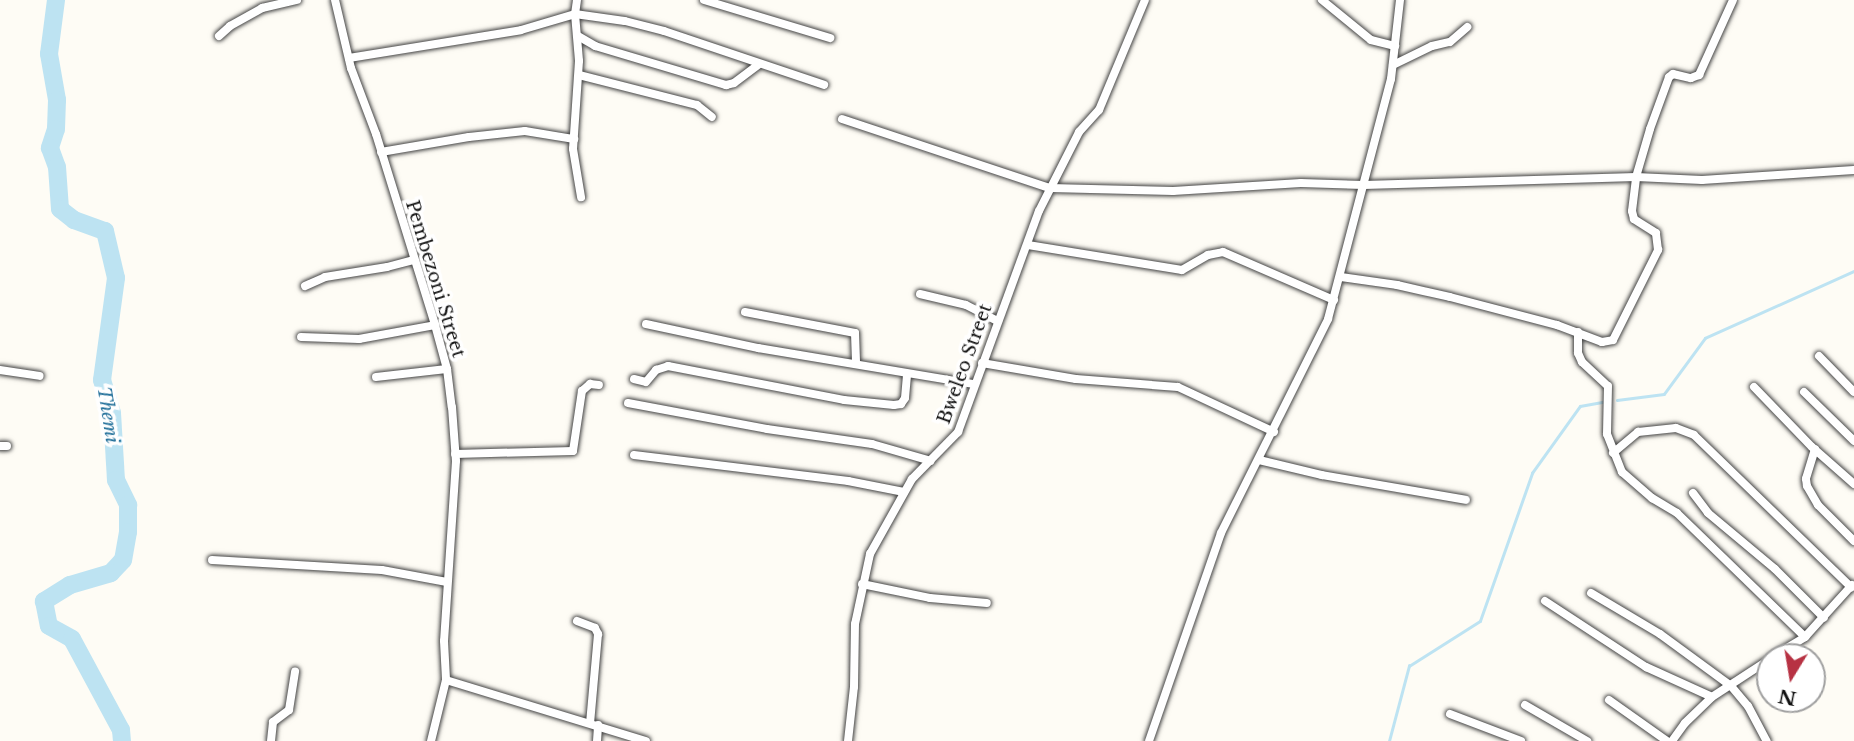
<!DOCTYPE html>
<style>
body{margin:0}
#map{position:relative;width:1854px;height:741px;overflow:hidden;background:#fefcf5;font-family:"Libre Baskerville",serif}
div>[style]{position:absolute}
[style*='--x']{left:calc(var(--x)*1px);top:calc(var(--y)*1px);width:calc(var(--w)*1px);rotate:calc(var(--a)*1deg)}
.stream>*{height:2.5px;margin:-1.25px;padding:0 1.25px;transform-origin:1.25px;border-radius:1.25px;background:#bde3f2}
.river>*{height:18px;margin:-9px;padding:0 9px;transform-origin:9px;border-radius:9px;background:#bde3f2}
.roads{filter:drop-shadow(0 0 2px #444) drop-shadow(0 0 2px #444)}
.street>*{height:8px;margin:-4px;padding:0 4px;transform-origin:4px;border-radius:4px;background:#fff}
span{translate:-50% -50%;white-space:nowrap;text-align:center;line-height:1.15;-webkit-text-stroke:7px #fff;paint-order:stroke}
.street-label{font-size:18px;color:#111}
.water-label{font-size:19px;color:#22709a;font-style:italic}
.north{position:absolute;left:1756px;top:643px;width:70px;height:70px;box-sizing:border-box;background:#fff;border:2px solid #a0a0a0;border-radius:50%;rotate:191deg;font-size:19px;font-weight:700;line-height:28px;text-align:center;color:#111}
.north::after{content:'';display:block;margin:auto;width:24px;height:32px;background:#b73243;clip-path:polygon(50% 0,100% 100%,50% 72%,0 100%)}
</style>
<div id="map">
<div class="stream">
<i style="--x:1617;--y:400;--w:47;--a:-7.3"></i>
<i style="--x:1664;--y:394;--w:69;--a:-53.8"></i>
<i style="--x:1705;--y:338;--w:163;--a:-24.2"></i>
<i style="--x:1389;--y:741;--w:78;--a:-75.1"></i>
<i style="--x:1409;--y:666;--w:84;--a:-32.4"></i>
<i style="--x:1480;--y:621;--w:157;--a:-70.6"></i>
<i style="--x:1532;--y:473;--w:82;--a:-54.4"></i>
<i style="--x:1580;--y:406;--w:22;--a:-10"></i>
</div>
<div class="river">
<i style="--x:56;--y:0;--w:54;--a:97.4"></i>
<i style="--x:49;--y:54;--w:47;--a:80.1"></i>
<i style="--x:57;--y:100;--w:29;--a:92"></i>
<i style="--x:56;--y:129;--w:20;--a:108"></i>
<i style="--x:50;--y:148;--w:20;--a:70"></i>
<i style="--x:57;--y:167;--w:42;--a:85.9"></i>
<i style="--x:60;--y:209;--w:18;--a:38"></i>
<i style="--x:74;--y:220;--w:33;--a:20"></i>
<i style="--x:105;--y:231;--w:48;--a:76.8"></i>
<i style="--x:116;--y:278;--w:103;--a:97.8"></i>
<i style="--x:102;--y:380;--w:34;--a:73"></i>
<i style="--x:112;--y:413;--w:67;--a:86.6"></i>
<i style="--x:116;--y:480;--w:28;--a:64"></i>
<i style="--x:128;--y:505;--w:27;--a:90"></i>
<i style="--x:128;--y:532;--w:28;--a:100"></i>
<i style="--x:123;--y:560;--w:18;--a:133"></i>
<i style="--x:111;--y:573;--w:43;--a:163.7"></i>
<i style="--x:70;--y:585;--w:31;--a:148"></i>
<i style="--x:44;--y:601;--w:25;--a:79"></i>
<i style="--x:49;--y:626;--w:26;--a:29"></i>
<i style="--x:72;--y:639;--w:103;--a:61.7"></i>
<i style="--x:121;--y:730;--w:11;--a:85"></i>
</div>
<div class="roads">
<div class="street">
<i style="--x:335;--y:0;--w:70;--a:76.8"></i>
<i style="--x:351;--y:68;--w:71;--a:69.3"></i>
<i style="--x:376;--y:134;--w:200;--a:72.8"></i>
<i style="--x:435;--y:325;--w:46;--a:74.7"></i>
<i style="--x:447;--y:369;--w:38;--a:83"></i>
<i style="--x:452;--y:407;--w:54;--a:85.8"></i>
<i style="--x:456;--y:461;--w:180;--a:93.8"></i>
<i style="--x:444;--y:641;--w:39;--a:87"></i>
<i style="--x:446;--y:680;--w:63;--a:103.8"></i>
<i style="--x:577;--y:0;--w:14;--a:98"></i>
<i style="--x:575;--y:14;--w:47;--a:85.1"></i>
<i style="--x:579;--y:61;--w:88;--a:93.9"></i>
<i style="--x:573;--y:149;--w:49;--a:80.5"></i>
<i style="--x:704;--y:0;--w:132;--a:16.8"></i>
<i style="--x:1322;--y:0;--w:63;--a:39.2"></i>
<i style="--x:1371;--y:40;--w:25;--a:14"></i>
<i style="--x:219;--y:36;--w:15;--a:-42"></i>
<i style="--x:230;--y:26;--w:37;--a:-29"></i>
<i style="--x:262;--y:8;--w:36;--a:-13"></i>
<i style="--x:578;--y:36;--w:20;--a:30"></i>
<i style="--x:595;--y:46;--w:137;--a:16.6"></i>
<i style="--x:726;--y:85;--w:8;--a:-14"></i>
<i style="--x:734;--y:83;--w:30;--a:-37"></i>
<i style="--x:349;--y:58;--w:174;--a:-9.2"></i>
<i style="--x:521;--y:30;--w:56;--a:-16.5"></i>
<i style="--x:575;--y:14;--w:50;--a:8"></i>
<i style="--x:625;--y:21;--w:40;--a:14.4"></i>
<i style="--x:664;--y:31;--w:169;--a:18.6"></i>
<i style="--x:1393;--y:65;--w:43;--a:-26"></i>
<i style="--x:1432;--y:46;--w:18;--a:-13"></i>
<i style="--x:1450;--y:42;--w:23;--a:-41"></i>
<i style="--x:579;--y:75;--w:122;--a:14.3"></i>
<i style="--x:697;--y:105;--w:19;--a:39"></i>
<i style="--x:842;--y:119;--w:219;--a:18.4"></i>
<i style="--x:1050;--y:188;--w:123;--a:1.4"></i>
<i style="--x:1173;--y:191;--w:128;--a:-3.6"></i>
<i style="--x:1301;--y:183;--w:63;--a:1.8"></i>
<i style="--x:1364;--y:185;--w:272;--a:-1.7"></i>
<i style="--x:1636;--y:177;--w:66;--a:2.6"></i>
<i style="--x:1702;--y:180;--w:152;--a:-3.8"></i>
<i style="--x:381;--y:152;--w:89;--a:-9.7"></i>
<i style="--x:469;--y:137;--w:56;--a:-6.1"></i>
<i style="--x:525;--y:131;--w:50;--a:9.3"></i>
<i style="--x:1028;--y:245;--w:156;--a:9.2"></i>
<i style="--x:1182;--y:270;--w:30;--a:-30"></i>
<i style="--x:1208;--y:255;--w:15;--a:-11"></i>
<i style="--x:1223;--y:252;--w:121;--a:23.4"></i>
<i style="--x:1341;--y:277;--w:57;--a:8.1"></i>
<i style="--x:1397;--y:285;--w:54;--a:12.8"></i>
<i style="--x:1450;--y:297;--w:111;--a:14.7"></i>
<i style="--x:1557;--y:325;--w:48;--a:20.7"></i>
<i style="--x:1602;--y:342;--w:11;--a:-10"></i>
<i style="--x:1613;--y:340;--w:101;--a:-63.4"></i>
<i style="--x:1658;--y:250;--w:17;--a:-97"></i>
<i style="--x:1656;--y:233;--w:26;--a:-148"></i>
<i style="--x:1634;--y:219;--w:8;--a:-104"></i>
<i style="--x:1632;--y:211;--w:34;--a:-83"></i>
<i style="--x:1636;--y:177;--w:50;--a:-73.7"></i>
<i style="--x:1650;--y:129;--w:55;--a:-69.9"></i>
<i style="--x:1669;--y:77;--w:5;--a:-37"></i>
<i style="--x:1673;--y:74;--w:18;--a:13"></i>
<i style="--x:1691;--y:78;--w:9;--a:-21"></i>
<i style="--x:1699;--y:75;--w:82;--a:-65.6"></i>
<i style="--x:305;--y:286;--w:22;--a:-24"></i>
<i style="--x:325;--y:277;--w:63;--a:-9.2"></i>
<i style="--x:387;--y:267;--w:27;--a:-15"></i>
<i style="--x:920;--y:294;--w:47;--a:13.4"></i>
<i style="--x:966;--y:305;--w:35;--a:27"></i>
<i style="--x:745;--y:312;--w:112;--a:10.8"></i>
<i style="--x:855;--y:333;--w:31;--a:88"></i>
<i style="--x:646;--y:324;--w:115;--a:12.1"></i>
<i style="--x:758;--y:348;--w:219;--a:9.5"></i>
<i style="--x:1578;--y:332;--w:21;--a:90"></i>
<i style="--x:1578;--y:353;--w:10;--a:66"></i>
<i style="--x:1582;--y:362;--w:35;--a:43"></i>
<i style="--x:1608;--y:386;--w:48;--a:91.2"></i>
<i style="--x:1607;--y:434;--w:41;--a:68.5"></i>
<i style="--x:1622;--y:472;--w:40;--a:41"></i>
<i style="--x:1652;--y:498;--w:29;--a:31"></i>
<i style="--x:1677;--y:513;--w:178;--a:44.1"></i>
<i style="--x:301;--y:337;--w:58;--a:2"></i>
<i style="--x:359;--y:339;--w:77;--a:-10.4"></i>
<i style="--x:1819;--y:356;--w:50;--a:45.8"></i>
<i style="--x:982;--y:363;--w:95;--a:9.7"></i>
<i style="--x:1076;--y:379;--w:102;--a:4.5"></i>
<i style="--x:1178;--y:387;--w:106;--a:25.1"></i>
<i style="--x:0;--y:370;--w:40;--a:8.5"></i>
<i style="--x:376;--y:377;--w:71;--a:-6.4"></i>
<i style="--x:634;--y:379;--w:12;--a:14"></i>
<i style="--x:646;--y:382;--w:16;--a:-50"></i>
<i style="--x:656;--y:370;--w:13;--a:-18"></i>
<i style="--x:668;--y:366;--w:179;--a:10.9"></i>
<i style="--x:844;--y:400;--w:50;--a:5.7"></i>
<i style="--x:894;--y:405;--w:7;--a:-8"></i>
<i style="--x:901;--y:404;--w:7;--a:-56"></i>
<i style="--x:905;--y:398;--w:24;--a:-85"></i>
<i style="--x:1754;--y:387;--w:83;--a:46"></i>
<i style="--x:1812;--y:447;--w:56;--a:41.4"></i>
<i style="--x:1804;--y:392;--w:70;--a:44.4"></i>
<i style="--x:628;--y:403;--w:141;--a:10.6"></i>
<i style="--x:767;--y:429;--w:106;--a:8.1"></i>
<i style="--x:872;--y:444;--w:61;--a:16.1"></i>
<i style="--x:0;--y:446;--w:7;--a:0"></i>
<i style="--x:1815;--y:449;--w:31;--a:107"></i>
<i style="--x:1806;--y:479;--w:7;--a:82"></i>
<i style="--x:1807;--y:486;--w:22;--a:60"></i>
<i style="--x:1818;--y:505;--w:51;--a:45"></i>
<i style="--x:1613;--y:453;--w:33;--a:-40"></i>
<i style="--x:1638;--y:432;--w:38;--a:-6"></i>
<i style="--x:1676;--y:428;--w:19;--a:21"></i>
<i style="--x:1694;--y:435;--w:219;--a:44.1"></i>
<i style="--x:455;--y:454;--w:118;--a:-1.5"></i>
<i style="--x:573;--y:451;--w:61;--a:-81.5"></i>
<i style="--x:582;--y:391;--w:11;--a:-41"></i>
<i style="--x:590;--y:384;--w:9;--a:6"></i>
<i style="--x:634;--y:455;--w:216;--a:6.9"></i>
<i style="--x:848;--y:481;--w:57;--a:11.1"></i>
<i style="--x:1259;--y:460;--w:65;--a:13.4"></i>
<i style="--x:1322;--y:475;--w:146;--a:9.8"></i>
<i style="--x:1693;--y:493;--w:25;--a:53"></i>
<i style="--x:1708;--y:513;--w:87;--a:39.9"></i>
<i style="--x:1775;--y:569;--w:69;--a:45"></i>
<i style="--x:212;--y:560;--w:170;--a:3.4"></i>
<i style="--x:382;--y:570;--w:66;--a:10.5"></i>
<i style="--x:862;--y:584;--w:69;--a:11.6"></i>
<i style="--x:930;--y:598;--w:57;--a:5"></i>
<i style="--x:1591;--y:593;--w:80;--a:30.7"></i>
<i style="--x:1660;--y:634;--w:88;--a:36.2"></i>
<i style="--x:1731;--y:686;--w:26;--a:50"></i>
<i style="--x:1748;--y:706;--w:40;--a:62"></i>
<i style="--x:1545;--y:601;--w:121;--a:33.2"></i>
<i style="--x:1646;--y:667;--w:72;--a:24.4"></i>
<i style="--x:577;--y:621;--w:19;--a:21"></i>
<i style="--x:595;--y:628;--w:7;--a:63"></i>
<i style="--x:598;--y:634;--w:89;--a:95.1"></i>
<i style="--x:1772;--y:657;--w:39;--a:-31"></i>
<i style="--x:1805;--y:637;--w:70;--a:-47.9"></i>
<i style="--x:446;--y:680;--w:209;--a:17"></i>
<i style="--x:1609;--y:700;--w:71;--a:35.3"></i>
<i style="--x:1525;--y:705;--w:72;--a:30.1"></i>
<i style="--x:1450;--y:714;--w:76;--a:20.8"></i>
<i style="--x:271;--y:741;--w:19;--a:-84"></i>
<i style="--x:273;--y:722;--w:20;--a:-37"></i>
<i style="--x:289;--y:710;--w:39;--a:-81"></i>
<i style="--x:597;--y:741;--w:16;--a:-86"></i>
<i style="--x:848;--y:741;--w:54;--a:-83.7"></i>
<i style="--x:854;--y:687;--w:63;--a:-89.1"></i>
<i style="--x:855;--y:624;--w:72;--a:-77.9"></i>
<i style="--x:870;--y:554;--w:86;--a:-60.8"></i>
<i style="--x:912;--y:479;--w:66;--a:-45.6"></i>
<i style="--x:958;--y:432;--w:235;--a:-69.9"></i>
<i style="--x:1039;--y:211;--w:89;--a:-63.1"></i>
<i style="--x:1079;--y:132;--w:30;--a:-48"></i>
<i style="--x:1099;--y:110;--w:119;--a:-67.3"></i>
<i style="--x:1149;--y:741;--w:220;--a:-70.9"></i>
<i style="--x:1221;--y:533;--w:239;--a:-63.4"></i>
<i style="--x:1328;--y:319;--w:248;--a:-75.3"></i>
<i style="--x:1391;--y:79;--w:80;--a:-83.5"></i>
<i style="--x:1672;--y:741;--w:22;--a:-54"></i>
<i style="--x:1685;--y:723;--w:37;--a:-44"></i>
<i style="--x:1712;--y:697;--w:69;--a:-33.2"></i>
</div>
</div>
<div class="street-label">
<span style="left:435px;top:279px;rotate:73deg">Pembezoni Street</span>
<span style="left:965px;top:364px;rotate:-70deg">Bweleo Street</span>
</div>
<div class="water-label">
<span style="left:108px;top:415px;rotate:81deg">Themi</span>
</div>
<div class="north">N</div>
</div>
